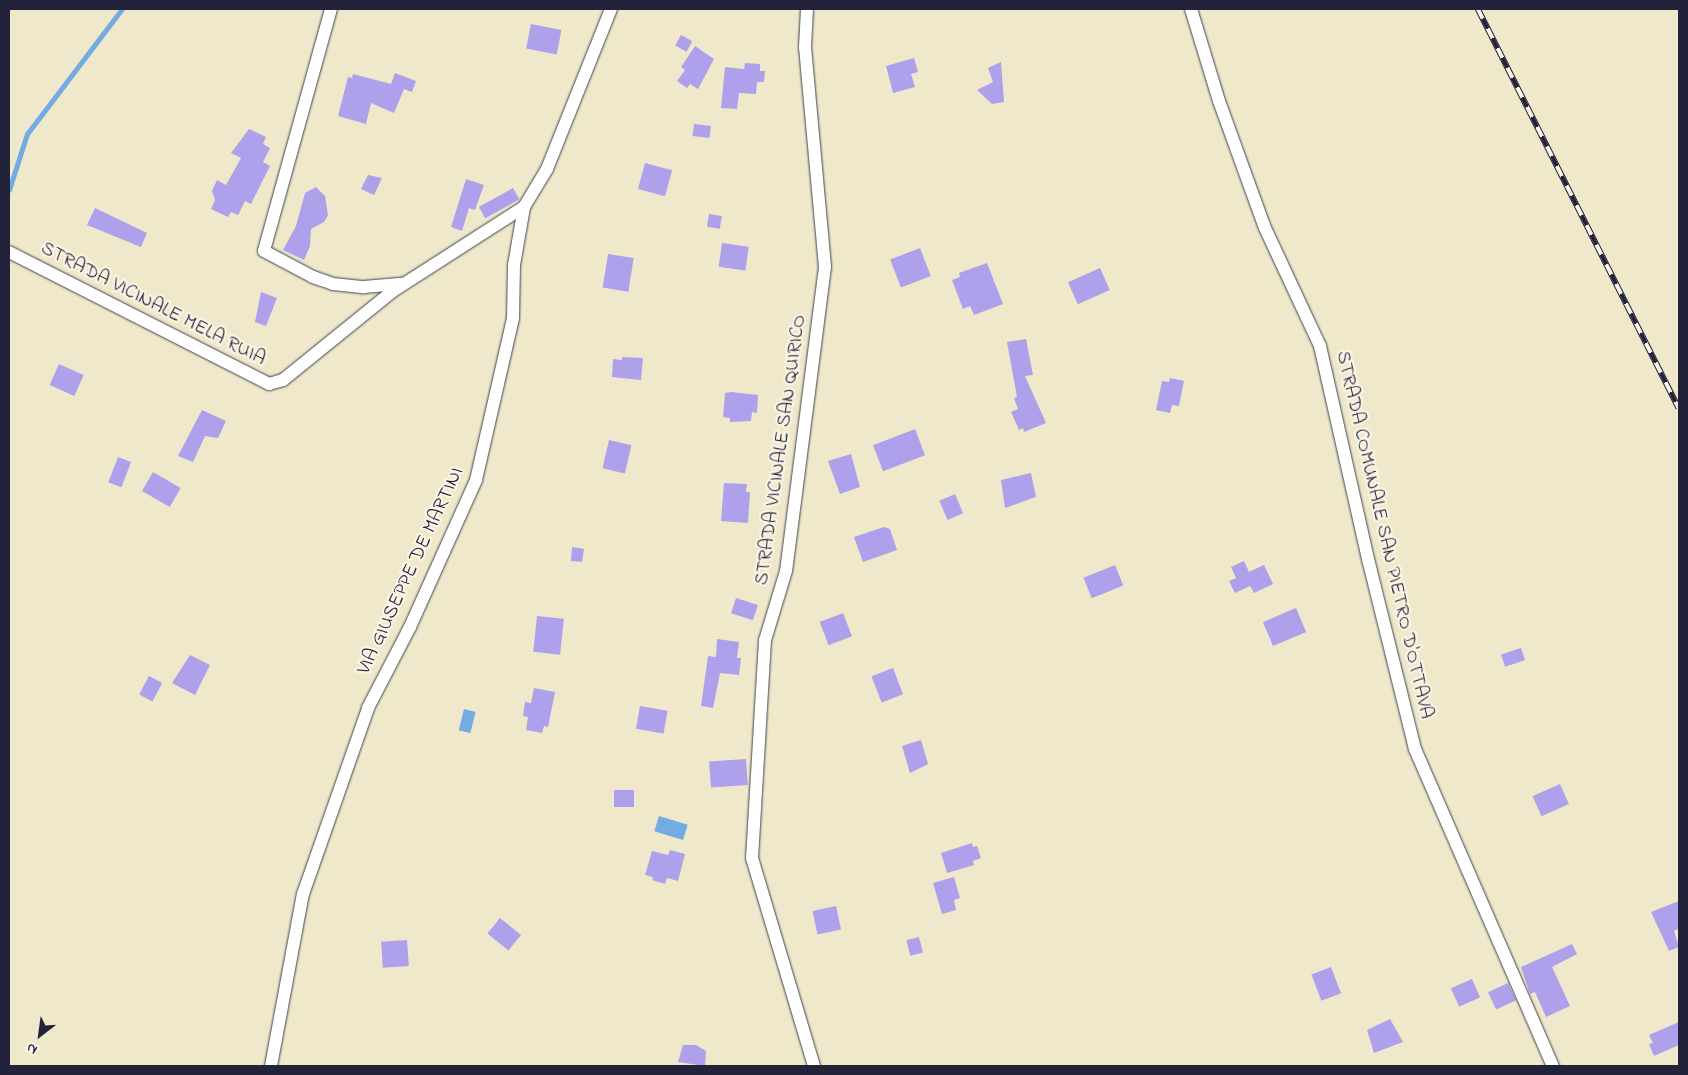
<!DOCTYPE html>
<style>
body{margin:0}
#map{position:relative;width:1688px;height:1075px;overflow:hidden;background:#efe8cb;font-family:"Indie Flower",sans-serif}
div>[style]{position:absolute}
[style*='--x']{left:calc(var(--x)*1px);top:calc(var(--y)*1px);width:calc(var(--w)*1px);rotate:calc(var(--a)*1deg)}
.water>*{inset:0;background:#72ace2;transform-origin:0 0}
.stream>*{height:4.5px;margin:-2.25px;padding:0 2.25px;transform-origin:2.25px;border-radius:2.25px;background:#72ace2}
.building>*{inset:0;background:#aea0ea;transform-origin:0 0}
.roads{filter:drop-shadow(0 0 1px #414051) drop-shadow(0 0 1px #414051)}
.street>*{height:12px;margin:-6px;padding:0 6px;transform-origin:6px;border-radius:6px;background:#fff}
.rail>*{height:5.5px;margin-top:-2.75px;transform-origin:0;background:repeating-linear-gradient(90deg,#fcf5e5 0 11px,#22223b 0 22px);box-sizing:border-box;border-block:1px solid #22223b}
span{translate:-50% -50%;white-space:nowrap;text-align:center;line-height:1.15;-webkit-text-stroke:4.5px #fcf5e5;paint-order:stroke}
.street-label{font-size:20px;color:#22223b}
.frame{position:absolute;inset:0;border:10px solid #22223b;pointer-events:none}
.north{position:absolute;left:15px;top:1010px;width:50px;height:50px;-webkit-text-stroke:4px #fcf5e5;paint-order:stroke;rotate:210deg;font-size:14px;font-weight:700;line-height:20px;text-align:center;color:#22223b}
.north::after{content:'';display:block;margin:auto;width:18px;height:22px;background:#22223b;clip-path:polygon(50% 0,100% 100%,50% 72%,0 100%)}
</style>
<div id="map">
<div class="water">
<i style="left:464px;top:709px;width:12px;height:22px;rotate:14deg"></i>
<i style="left:659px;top:816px;width:30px;height:16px;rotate:17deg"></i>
</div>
<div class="stream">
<i style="--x:9;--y:190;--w:59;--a:-72.2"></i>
<i style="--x:27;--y:134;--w:157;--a:-52.8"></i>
</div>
<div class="building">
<i style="left:531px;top:24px;width:31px;height:25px;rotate:11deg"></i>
<i style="left:681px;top:35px;width:13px;height:12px;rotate:29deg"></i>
<i style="clip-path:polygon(695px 46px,714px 59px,698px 89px,690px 84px,687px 88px,677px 81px,685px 70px,681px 67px)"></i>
<i style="clip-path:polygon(914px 58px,918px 72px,911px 74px,915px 87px,893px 93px,886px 66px)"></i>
<i style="clip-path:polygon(1001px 62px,1004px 102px,992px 104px,977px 90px,993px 82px,988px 68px)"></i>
<i style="clip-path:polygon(745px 63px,760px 64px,760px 71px,765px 71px,764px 82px,757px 82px,756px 94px,739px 93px,737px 109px,721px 108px,725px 67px,744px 69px)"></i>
<i style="clip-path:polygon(395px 73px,416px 81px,412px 92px,404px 89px,394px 113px,371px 103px,366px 124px,338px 116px,348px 77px,352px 78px,353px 74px,391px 84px)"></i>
<i style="left:694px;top:124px;width:17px;height:12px;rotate:7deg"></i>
<i style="clip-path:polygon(249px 129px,266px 137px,263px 144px,270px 148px,263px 162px,270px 166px,251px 204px,245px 201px,238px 215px,231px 212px,228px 217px,211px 209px,215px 200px,212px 191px,217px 180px,226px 185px,241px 158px,231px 153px)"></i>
<i style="left:645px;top:163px;width:28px;height:27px;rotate:15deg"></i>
<i style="clip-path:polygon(368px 175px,382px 178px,374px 195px,361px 189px)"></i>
<i style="clip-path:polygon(466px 179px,484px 185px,475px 210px,469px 208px,462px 231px,451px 227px)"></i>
<i style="clip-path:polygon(316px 187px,325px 196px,328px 215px,324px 222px,311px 229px,310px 246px,304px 260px,283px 250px,296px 226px,305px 193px)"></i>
<i style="left:513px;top:188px;width:13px;height:39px;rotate:61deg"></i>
<i style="clip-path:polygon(95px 208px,147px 233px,141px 247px,87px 225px)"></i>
<i style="left:709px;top:214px;width:13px;height:13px;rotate:9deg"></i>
<i style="left:722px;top:243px;width:27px;height:24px;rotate:8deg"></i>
<i style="left:920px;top:248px;width:30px;height:32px;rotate:69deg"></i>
<i style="left:608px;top:254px;width:26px;height:34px;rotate:9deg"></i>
<i style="clip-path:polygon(987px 263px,1003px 304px,974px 315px,970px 306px,963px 309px,952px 280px,960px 277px,959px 273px)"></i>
<i style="left:1100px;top:268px;width:24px;height:35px;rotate:66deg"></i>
<i style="clip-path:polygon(261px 292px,277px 298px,266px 326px,255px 322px)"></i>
<i style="clip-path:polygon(1026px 339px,1033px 375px,1025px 376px,1046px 423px,1024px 432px,1023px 428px,1019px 430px,1011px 412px,1018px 409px,1014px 398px,1017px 397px,1007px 342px)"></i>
<i style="clip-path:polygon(622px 357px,643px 358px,641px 380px,612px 377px,613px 359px,622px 360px)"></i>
<i style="left:59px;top:364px;width:27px;height:23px;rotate:24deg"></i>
<i style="clip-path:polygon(1170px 378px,1184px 381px,1179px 406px,1172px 405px,1170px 413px,1156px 410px,1162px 381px,1169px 382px)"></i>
<i style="clip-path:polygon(731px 392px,758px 395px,757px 413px,752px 412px,751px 421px,730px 422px,730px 418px,723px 417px,725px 393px)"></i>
<i style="clip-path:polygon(202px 410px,226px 421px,218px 438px,205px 436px,193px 462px,178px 456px)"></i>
<i style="left:915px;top:429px;width:28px;height:45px;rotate:69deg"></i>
<i style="left:609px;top:440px;width:23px;height:29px;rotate:13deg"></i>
<i style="clip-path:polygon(851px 454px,860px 487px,840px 494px,828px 461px)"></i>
<i style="left:118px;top:457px;width:14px;height:27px;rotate:21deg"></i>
<i style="left:153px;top:472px;width:32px;height:22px;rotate:30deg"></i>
<i style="clip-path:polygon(1031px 473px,1036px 497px,1005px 508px,1001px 480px)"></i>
<i style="clip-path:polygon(724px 483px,747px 484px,746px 492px,750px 492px,748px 523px,721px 521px)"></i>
<i style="left:955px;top:494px;width:21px;height:17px;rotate:67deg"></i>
<i style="clip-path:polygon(884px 527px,890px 529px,897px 550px,863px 562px,854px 537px)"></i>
<i style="clip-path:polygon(572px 547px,584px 549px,582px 562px,571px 561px)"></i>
<i style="clip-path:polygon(1244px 561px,1249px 572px,1264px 565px,1273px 584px,1254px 593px,1250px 586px,1235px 593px,1229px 581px,1236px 578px,1231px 567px)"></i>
<i style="left:1115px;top:565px;width:22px;height:34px;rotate:68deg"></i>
<i style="left:736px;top:598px;width:23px;height:16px;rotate:18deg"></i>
<i style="left:1296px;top:608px;width:26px;height:36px;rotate:67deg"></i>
<i style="left:843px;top:613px;width:25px;height:25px;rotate:69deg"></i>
<i style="left:537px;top:616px;width:27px;height:36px;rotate:6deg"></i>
<i style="clip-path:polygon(717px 639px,739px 642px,737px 658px,741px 658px,739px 675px,720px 673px,713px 708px,701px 706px,708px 656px,716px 657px)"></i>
<i style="left:1521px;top:648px;width:13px;height:21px;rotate:72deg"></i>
<i style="clip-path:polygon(190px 655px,210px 665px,195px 695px,172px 683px)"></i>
<i style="left:893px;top:668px;width:28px;height:23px;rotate:69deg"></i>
<i style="left:149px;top:676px;width:15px;height:21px;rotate:28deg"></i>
<i style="clip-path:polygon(534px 688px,555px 692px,548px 727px,544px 726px,542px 733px,526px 730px,528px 717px,523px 716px,525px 702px,531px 703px)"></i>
<i style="left:640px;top:706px;width:28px;height:23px;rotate:10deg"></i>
<i style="clip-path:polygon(921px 740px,928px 764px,910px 773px,902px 746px)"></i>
<i style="left:746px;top:759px;width:26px;height:37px;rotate:86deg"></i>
<i style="left:1560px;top:784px;width:22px;height:30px;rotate:66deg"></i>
<i style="left:614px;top:790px;width:20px;height:17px"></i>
<i style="clip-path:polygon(972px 843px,973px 847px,977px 846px,981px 858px,973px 861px,974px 865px,947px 873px,941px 853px)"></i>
<i style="clip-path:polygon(670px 850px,685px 854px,678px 881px,667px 878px,665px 884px,652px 880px,653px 877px,645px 875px,652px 851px,668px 855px)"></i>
<i style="clip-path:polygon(954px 877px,960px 898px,954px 900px,956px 910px,942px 914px,933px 883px)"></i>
<i style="clip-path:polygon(1679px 901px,1679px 928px,1674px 931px,1679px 947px,1669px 951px,1651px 912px)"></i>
<i style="left:836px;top:906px;width:24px;height:24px;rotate:78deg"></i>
<i style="left:500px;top:918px;width:27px;height:20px;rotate:39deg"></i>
<i style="left:919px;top:937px;width:16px;height:13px;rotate:76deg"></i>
<i style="left:407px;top:940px;width:26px;height:26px;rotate:86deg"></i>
<i style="clip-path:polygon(1572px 944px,1577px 954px,1552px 967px,1570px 1006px,1546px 1017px,1535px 992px,1530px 994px,1521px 967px)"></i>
<i style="left:1331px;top:967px;width:28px;height:21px;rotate:69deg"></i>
<i style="left:1472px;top:979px;width:20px;height:23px;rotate:66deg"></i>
<i style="left:1508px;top:983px;width:19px;height:22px;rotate:65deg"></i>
<i style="clip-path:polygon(1390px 1019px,1403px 1042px,1374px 1053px,1367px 1030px)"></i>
<i style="clip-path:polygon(1679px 1022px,1679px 1045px,1654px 1056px,1649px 1044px,1653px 1043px,1649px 1035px)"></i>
<i style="clip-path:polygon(683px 1045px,696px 1045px,706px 1051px,705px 1066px,678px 1062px)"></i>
</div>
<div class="roads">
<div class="street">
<i style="--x:331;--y:9;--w:251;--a:105.5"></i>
<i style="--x:264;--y:251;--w:55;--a:28"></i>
<i style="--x:313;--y:277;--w:21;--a:19"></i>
<i style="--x:333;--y:284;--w:31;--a:6"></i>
<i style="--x:364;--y:287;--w:38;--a:-5"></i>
<i style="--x:807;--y:9;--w:38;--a:93"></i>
<i style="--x:805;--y:47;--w:221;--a:84.8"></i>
<i style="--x:825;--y:267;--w:306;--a:97.3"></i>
<i style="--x:786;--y:571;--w:72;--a:106.9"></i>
<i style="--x:765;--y:640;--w:218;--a:93.4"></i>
<i style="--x:752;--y:858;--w:217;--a:73.4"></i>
<i style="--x:1191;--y:9;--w:96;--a:73.1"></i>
<i style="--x:1219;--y:101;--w:135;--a:70.1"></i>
<i style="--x:1265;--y:228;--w:130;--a:65"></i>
<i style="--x:1320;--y:346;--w:222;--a:77.3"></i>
<i style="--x:1369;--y:563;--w:192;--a:76.1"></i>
<i style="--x:1415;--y:749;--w:346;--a:66.5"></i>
<i style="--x:9;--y:252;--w:292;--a:26.9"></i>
<i style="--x:269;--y:384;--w:15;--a:-16"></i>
<i style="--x:283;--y:380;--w:141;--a:-39"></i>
<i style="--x:393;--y:291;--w:156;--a:-32.7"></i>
<i style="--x:271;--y:1066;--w:175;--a:-79.5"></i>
<i style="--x:303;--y:894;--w:197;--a:-70.7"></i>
<i style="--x:368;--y:708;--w:91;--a:-62.6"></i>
<i style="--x:410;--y:627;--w:161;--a:-65.8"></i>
<i style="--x:476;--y:480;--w:166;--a:-77.1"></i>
<i style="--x:513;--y:318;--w:53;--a:-88.9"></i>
<i style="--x:514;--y:265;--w:59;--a:-80.2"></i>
<i style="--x:524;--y:207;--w:44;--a:-58.8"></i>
<i style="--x:547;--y:169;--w:172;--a:-68.2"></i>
</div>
</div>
<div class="rail">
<i style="--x:1478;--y:9;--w:447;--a:63.3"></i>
</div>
<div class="street-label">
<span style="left:153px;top:304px;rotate:27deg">STRADA VICINALE MELA RUIA</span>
<span style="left:781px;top:450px;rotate:-82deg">STRADA VICINALE SAN QUIRICO</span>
<span style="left:1384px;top:535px;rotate:77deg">STRADA COMUNALE SAN PIETRO D'OTTAVA</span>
<span style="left:411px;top:571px;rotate:-65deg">VIA GIUSEPPE DE MARTINI</span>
</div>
<div class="frame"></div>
<div class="north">N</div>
</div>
